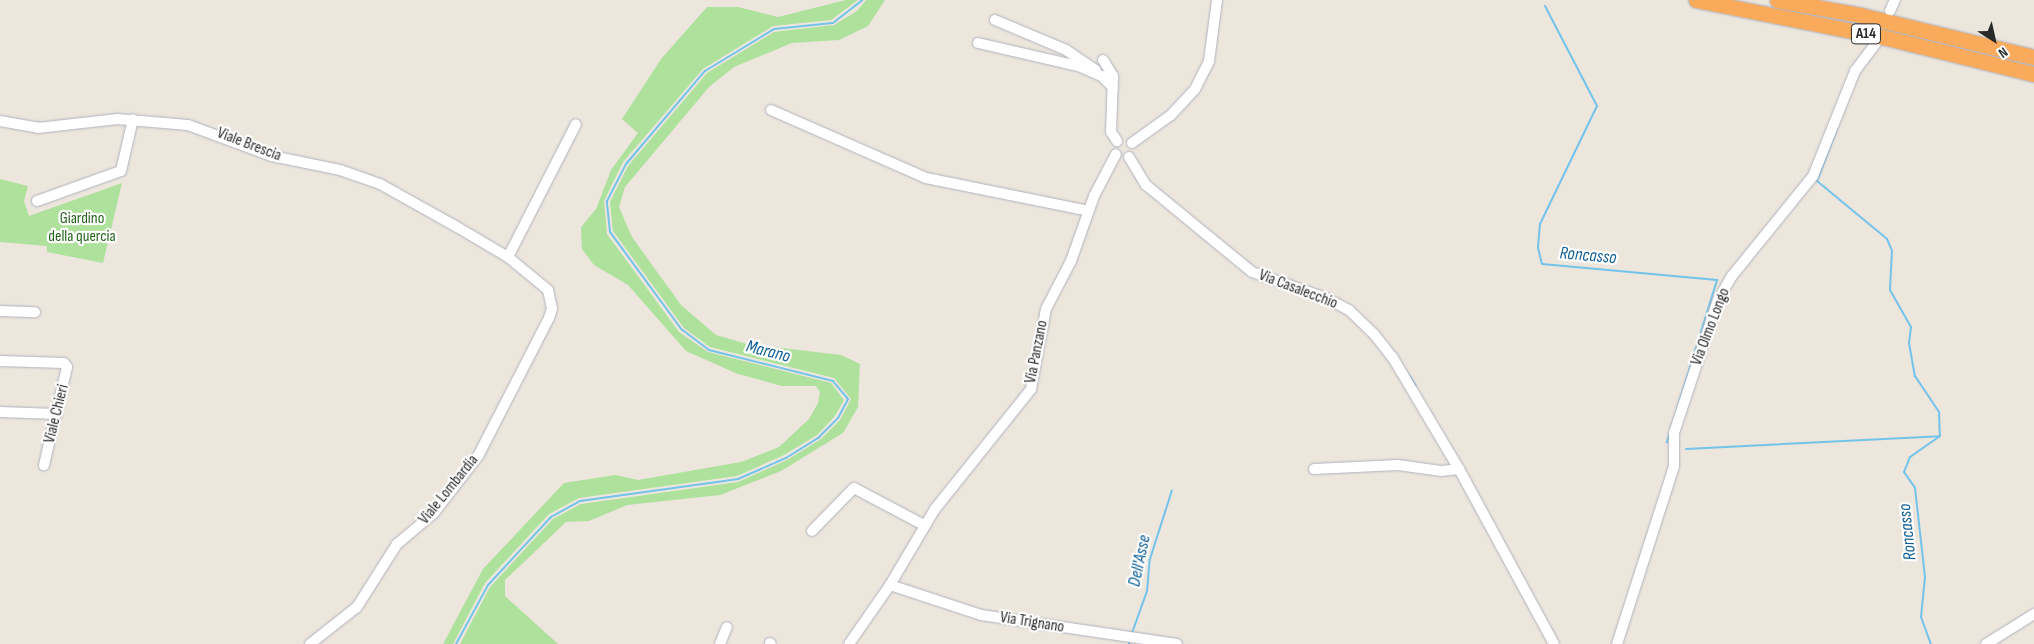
<!DOCTYPE html>
<style>
body{margin:0}
#map{position:relative;width:2034px;height:644px;overflow:hidden;background:#ece6dd;font-family:"Sofia Sans Condensed",sans-serif}
div>[style]{position:absolute}
[style*='--x']{left:calc(var(--x)*1px);top:calc(var(--y)*1px);width:calc(var(--w)*1px);rotate:calc(var(--a)*1deg)}
.green>*{inset:0;background:#aee19b}
.stream>*{height:2px;margin:-1px;padding:0 1px;transform-origin:1px;border-radius:1px;background:#73c3eb}
.roads{filter:drop-shadow(0 0 1px #b0b2bd) drop-shadow(0 0 1px #b0b2bd)}
.minor>*{height:10px;margin:-5px;padding:0 5px;transform-origin:5px;border-radius:5px;background:#fff}
.highway>*{height:15px;margin:-7.5px;padding:0 7.5px;transform-origin:7.5px;border-radius:7.5px;background:#f9aa5a}
span{translate:-50% -50%;white-space:nowrap;text-align:center;line-height:1.15;-webkit-text-stroke:4.5px #fff;paint-order:stroke}
.shield-label span{padding:1px 4px;background:#fff;border:1px solid;border-radius:4px;-webkit-text-stroke-width:0}
.shield-label{font-size:15px;color:#2a2a2a;font-weight:700}
.street-label{font-size:16px;color:#2a2a2a}
.park-label{font-size:16px;color:#26651c}
.water-label{font-size:18px;color:#126097;font-style:italic}
.north{position:absolute;left:1969px;top:15px;width:50px;height:50px;-webkit-text-stroke:4px #fff;paint-order:stroke;rotate:145deg;font-size:14px;font-weight:700;line-height:20px;text-align:center;color:#2a2a2a}
.north::after{content:'';display:block;margin:auto;width:18px;height:22px;background:#2a2a2a;clip-path:polygon(50% 0,100% 100%,50% 72%,0 100%)}
</style>
<div id="map">
<div class="green">
<i style="clip-path:polygon(846px 0,858px 0,831px 20px,773px 26px,703px 69px,623px 162px,604px 201px,607px 234px,679px 332px,708px 352px,831px 383px,844px 400px,835px 416px,817px 435px,784px 455px,737px 476px,579px 498px,549px 514px,485px 583px,453px 644px,443px 644px,483px 569px,564px 483px,615px 475px,638px 480px,741px 462px,779px 447px,809px 419px,818px 403px,820px 392px,816px 386px,782px 386px,738px 374px,686px 351px,628px 285px,594px 265px,582px 249px,581px 227px,596px 209px,611px 170px,638px 133px,622px 119px,661px 59px,707px 7px,738px 7px,778px 17px)"></i>
<i style="clip-path:polygon(866px 0,885px 0,868px 26px,839px 40px,792px 43px,734px 67px,709px 87px,625px 187px,619px 207px,632px 237px,681px 305px,716px 335px,747px 344px,841px 355px,860px 364px,858px 407px,843px 433px,781px 471px,720px 495px,627px 505px,589px 521px,566px 522px,505px 580px,505px 596px,558px 644px,460px 644px,490px 587px,553px 519px,581px 504px,738px 482px,787px 460px,821px 439px,840px 420px,851px 399px,834px 378px,710px 347px,684px 328px,613px 231px,610px 202px,628px 166px,707px 73px,774px 32px,834px 25px,857px 11px)"></i>
<i style="clip-path:polygon(0 179px,28px 186px,24px 201px,29px 216px,122px 183px,103px 263px,47px 252px,47px 246px,0 242px)"></i>
</div>
<div class="stream">
<i style="--x:1545;--y:6;--w:113;--a:62.5"></i>
<i style="--x:1597;--y:106;--w:131;--a:115.8"></i>
<i style="--x:1540;--y:224;--w:24;--a:95"></i>
<i style="--x:1538;--y:248;--w:16;--a:76"></i>
<i style="--x:1542;--y:264;--w:176;--a:5.2"></i>
<i style="--x:1717;--y:280;--w:170;--a:107.2"></i>
<i style="--x:1837;--y:129;--w:56;--a:111"></i>
<i style="--x:1817;--y:181;--w:91;--a:39.6"></i>
<i style="--x:1887;--y:239;--w:13;--a:67"></i>
<i style="--x:1892;--y:251;--w:39;--a:93"></i>
<i style="--x:1890;--y:290;--w:43;--a:60.4"></i>
<i style="--x:1911;--y:327;--w:16;--a:97"></i>
<i style="--x:1909;--y:343;--w:34;--a:80"></i>
<i style="--x:1915;--y:376;--w:43;--a:56.3"></i>
<i style="--x:1939;--y:412;--w:24;--a:88"></i>
<i style="--x:1940;--y:436;--w:37;--a:145"></i>
<i style="--x:1910;--y:457;--w:16;--a:112"></i>
<i style="--x:1904;--y:472;--w:19;--a:55"></i>
<i style="--x:1915;--y:488;--w:90;--a:83.6"></i>
<i style="--x:1925;--y:577;--w:40;--a:95.7"></i>
<i style="--x:1921;--y:617;--w:29;--a:70"></i>
<i style="--x:1409;--y:375;--w:13;--a:58"></i>
<i style="--x:1686;--y:449;--w:254;--a:-2.9"></i>
<i style="--x:1132;--y:633;--w:45;--a:-70.3"></i>
<i style="--x:1147;--y:591;--w:32;--a:-85"></i>
<i style="--x:1150;--y:559;--w:72;--a:-72.3"></i>
<i style="--x:456;--y:644;--w:67;--a:-61.5"></i>
<i style="--x:488;--y:585;--w:93;--a:-47.2"></i>
<i style="--x:551;--y:517;--w:33;--a:-29"></i>
<i style="--x:580;--y:501;--w:160;--a:-7.9"></i>
<i style="--x:738;--y:479;--w:52;--a:-23.6"></i>
<i style="--x:786;--y:458;--w:39;--a:-32"></i>
<i style="--x:819;--y:437;--w:27;--a:-45"></i>
<i style="--x:838;--y:418;--w:21;--a:-62"></i>
<i style="--x:848;--y:399;--w:23;--a:-130"></i>
<i style="--x:833;--y:381;--w:128;--a:-166"></i>
<i style="--x:709;--y:350;--w:34;--a:-143"></i>
<i style="--x:682;--y:330;--w:122;--a:-126.3"></i>
<i style="--x:610;--y:232;--w:31;--a:-96"></i>
<i style="--x:607;--y:201;--w:42;--a:-62.8"></i>
<i style="--x:626;--y:164;--w:122;--a:-49.7"></i>
<i style="--x:705;--y:71;--w:81;--a:-31.3"></i>
<i style="--x:774;--y:29;--w:59;--a:-5.8"></i>
<i style="--x:833;--y:23;--w:37;--a:-38"></i>
<i style="--x:1129;--y:644;--w:2;--a:-90"></i>
</div>
<div class="roads">
<div class="minor">
<i style="--x:1890;--y:11;--w:12;--a:-66"></i>
<i style="--x:995;--y:20;--w:77;--a:22.9"></i>
<i style="--x:1066;--y:50;--w:36;--a:34"></i>
<i style="--x:978;--y:43;--w:103;--a:13"></i>
<i style="--x:1078;--y:66;--w:26;--a:23"></i>
<i style="--x:1102;--y:76;--w:16;--a:47"></i>
<i style="--x:1103;--y:60;--w:19;--a:58"></i>
<i style="--x:1113;--y:76;--w:56;--a:92"></i>
<i style="--x:1111;--y:132;--w:11;--a:56"></i>
<i style="--x:771;--y:110;--w:169;--a:23.7"></i>
<i style="--x:926;--y:178;--w:166;--a:11.4"></i>
<i style="--x:0;--y:121;--w:39;--a:10"></i>
<i style="--x:38;--y:128;--w:80;--a:-6.5"></i>
<i style="--x:117;--y:119;--w:71;--a:4.8"></i>
<i style="--x:188;--y:125;--w:90;--a:20.3"></i>
<i style="--x:272;--y:156;--w:69;--a:11.6"></i>
<i style="--x:340;--y:170;--w:42;--a:19.3"></i>
<i style="--x:380;--y:184;--w:88;--a:29.2"></i>
<i style="--x:457;--y:227;--w:59;--a:30.5"></i>
<i style="--x:508;--y:257;--w:52;--a:39.5"></i>
<i style="--x:548;--y:290;--w:19;--a:78"></i>
<i style="--x:552;--y:309;--w:9;--a:108"></i>
<i style="--x:549;--y:318;--w:155;--a:117.2"></i>
<i style="--x:478;--y:456;--w:72;--a:127.7"></i>
<i style="--x:434;--y:513;--w:48;--a:140"></i>
<i style="--x:397;--y:544;--w:75;--a:122.4"></i>
<i style="--x:357;--y:607;--w:60;--a:141.8"></i>
<i style="--x:1132;--y:143;--w:48;--a:-35.7"></i>
<i style="--x:1171;--y:115;--w:35;--a:-47"></i>
<i style="--x:1195;--y:89;--w:31;--a:-63"></i>
<i style="--x:1209;--y:61;--w:62;--a:-82.5"></i>
<i style="--x:1129;--y:157;--w:33;--a:59"></i>
<i style="--x:1146;--y:185;--w:137;--a:39.4"></i>
<i style="--x:1252;--y:272;--w:78;--a:19.4"></i>
<i style="--x:1326;--y:298;--w:26;--a:28"></i>
<i style="--x:1349;--y:310;--w:35;--a:44"></i>
<i style="--x:1374;--y:334;--w:31;--a:52"></i>
<i style="--x:1393;--y:358;--w:129;--a:59.3"></i>
<i style="--x:1459;--y:469;--w:199;--a:61.5"></i>
<i style="--x:37;--y:201;--w:89;--a:-19.7"></i>
<i style="--x:121;--y:171;--w:53;--a:-77"></i>
<i style="--x:508;--y:257;--w:149;--a:-62.9"></i>
<i style="--x:0;--y:311;--w:35;--a:2"></i>
<i style="--x:0;--y:361;--w:64;--a:1.8"></i>
<i style="--x:64;--y:363;--w:5;--a:53"></i>
<i style="--x:67;--y:367;--w:101;--a:103.2"></i>
<i style="--x:0;--y:412;--w:57;--a:2"></i>
<i style="--x:1314;--y:469;--w:84;--a:-2.7"></i>
<i style="--x:1398;--y:465;--w:43;--a:7.9"></i>
<i style="--x:1441;--y:471;--w:18;--a:-6"></i>
<i style="--x:812;--y:531;--w:60;--a:-45.7"></i>
<i style="--x:854;--y:488;--w:79;--a:27.9"></i>
<i style="--x:890;--y:585;--w:96;--a:18.2"></i>
<i style="--x:981;--y:615;--w:198;--a:8.4"></i>
<i style="--x:770;--y:643;--w:1;--a:45"></i>
<i style="--x:720;--y:644;--w:18;--a:-68"></i>
<i style="--x:849;--y:644;--w:72;--a:-55.2"></i>
<i style="--x:890;--y:585;--w:88;--a:-59.4"></i>
<i style="--x:935;--y:509;--w:154;--a:-51.3"></i>
<i style="--x:1031;--y:389;--w:81;--a:-79.4"></i>
<i style="--x:1046;--y:309;--w:54;--a:-62.5"></i>
<i style="--x:1071;--y:261;--w:69;--a:-70.5"></i>
<i style="--x:1094;--y:196;--w:47;--a:-62.4"></i>
<i style="--x:1617;--y:644;--w:187;--a:-72.2"></i>
<i style="--x:1674;--y:466;--w:33;--a:-90"></i>
<i style="--x:1674;--y:433;--w:140;--a:-71.7"></i>
<i style="--x:1718;--y:300;--w:28;--a:-60"></i>
<i style="--x:1732;--y:276;--w:129;--a:-51"></i>
<i style="--x:1813;--y:176;--w:113;--a:-68.2"></i>
<i style="--x:1855;--y:71;--w:35;--a:-53"></i>
<i style="--x:1986;--y:644;--w:57;--a:-32"></i>
</div>
<div class="highway">
<i style="--x:1696;--y:0;--w:191;--a:11.2"></i>
<i style="--x:1883;--y:37;--w:155;--a:13.8"></i>
<i style="--x:1777;--y:0;--w:84;--a:10.2"></i>
<i style="--x:1860;--y:15;--w:179;--a:13.6"></i>
</div>
</div>
<div class="shield-label">
<span style="left:1866px;top:34px">A14</span>
</div>
<div class="street-label">
<span style="left:249px;top:145px;rotate:21deg">Viale Brescia</span>
<span style="left:1298px;top:290px;rotate:21deg">Via Casalecchio</span>
<span style="left:1711px;top:327px;rotate:-69deg">Via Olmo Longo</span>
<span style="left:1037px;top:352px;rotate:-79deg">Via Panzano</span>
<span style="left:57px;top:414px;rotate:-76deg">Viale Chieri</span>
<span style="left:449px;top:490px;rotate:-51deg">Viale Lombardia</span>
<span style="left:1032px;top:623px;rotate:9deg">Via Trignano</span>
</div>
<div class="park-label">
<span style="left:82px;top:228px">Giardino<br>della quercia</span>
</div>
<div class="water-label">
<span style="left:1588px;top:256px;rotate:5deg">Roncasso</span>
<span style="left:768px;top:352px;rotate:14deg">Marano</span>
<span style="left:1908px;top:532px;rotate:-96deg">Roncasso</span>
<span style="left:1140px;top:561px;rotate:-78deg">Dell'Asse</span>
</div>
<div class="north">N</div>
</div>
